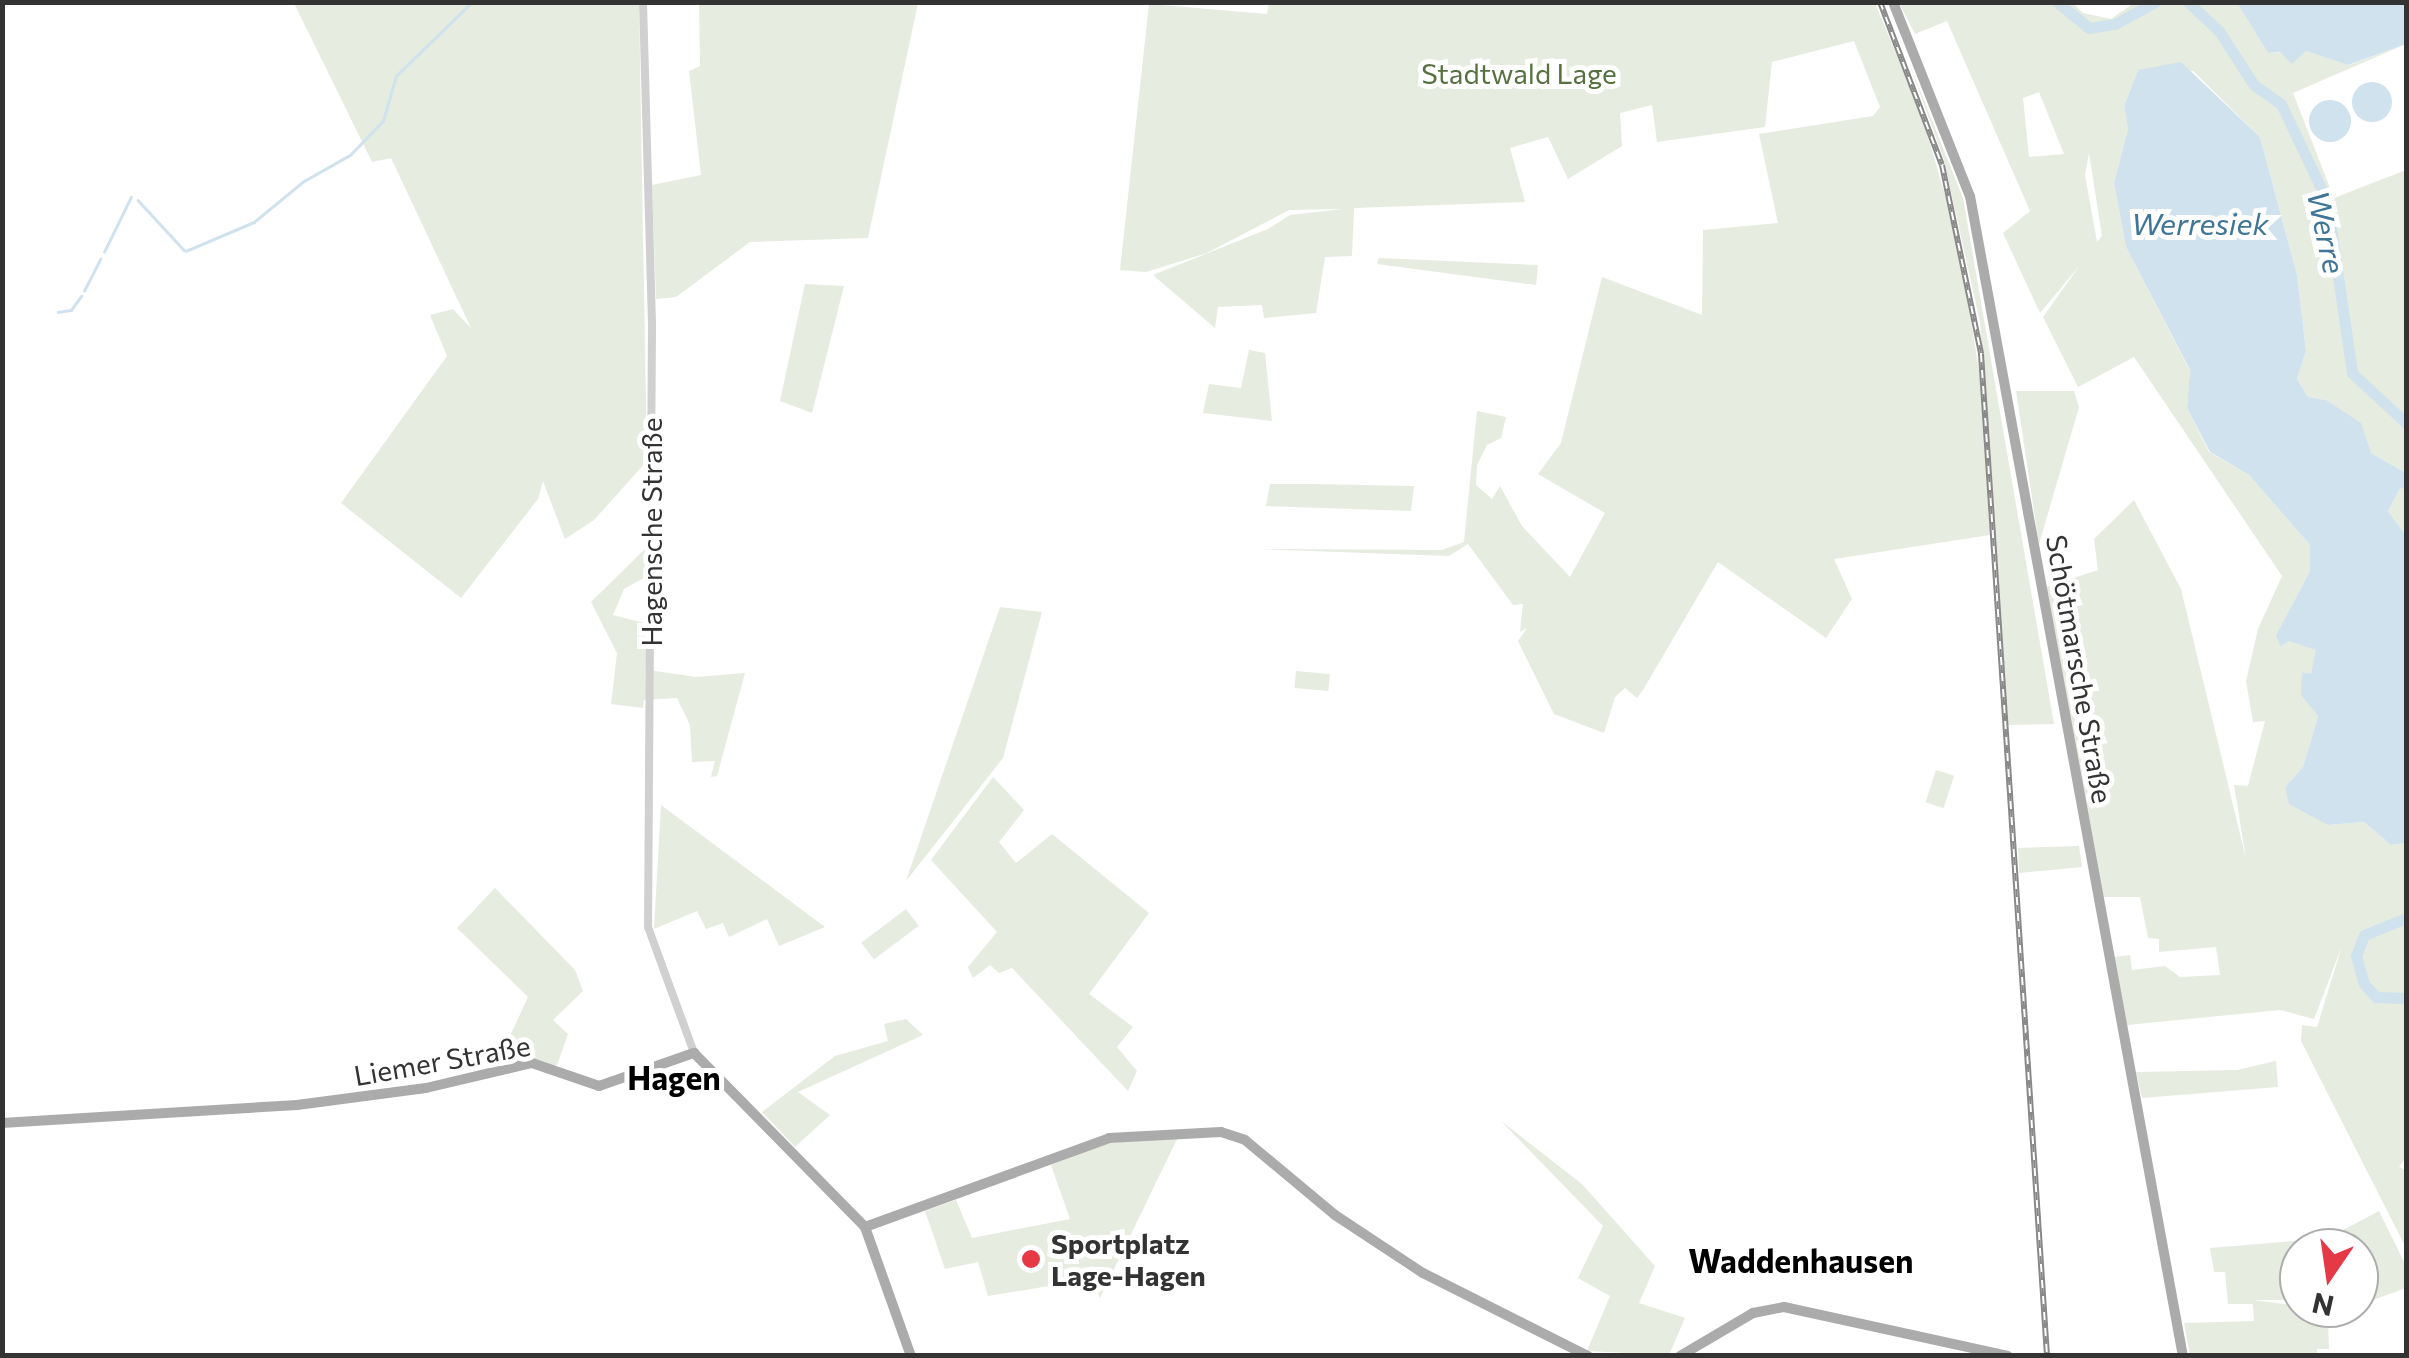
<!DOCTYPE html>
<meta charset="utf-8">
<style>
body{margin:0}
#map{position:relative;width:2409px;height:1358px;overflow:hidden;background:#fff;font-family:Commissioner,sans-serif}
div>[style]{position:absolute}
[style*='--x']{left:calc(var(--x)*1px);top:calc(var(--y)*1px);width:calc(var(--w)*1px);rotate:calc(var(--a)*1deg)}
.green>*{inset:0;background:#e6ecdf;transform-origin:0 0}
.water>*{inset:0;background:#cfe2ee}
.round{border-radius:50%}
.stream>*{height:2.5px;margin:-1.25px;padding:0 1.25px;transform-origin:1.25px;border-radius:1.25px;background:#cfe2ee}
.river>*{height:11px;margin:-5.5px;padding:0 5.5px;transform-origin:5.5px;border-radius:5.5px;background:#cfe2ee}
.minor>*{height:8px;margin:-4px;padding:0 4px;transform-origin:4px;border-radius:4px;background:#d0d0d0}
.major>*{height:10px;margin:-5px;padding:0 5px;transform-origin:5px;border-radius:5px;background:#ababab}
.rail>*{height:6px;margin-top:-3px;transform-origin:0;background:repeating-linear-gradient(90deg,#fff 0 8px,#888 0 16px);box-sizing:border-box;border-block:2px solid #888}
.dots>*{width:28px;height:28px;translate:-50% -50%;box-sizing:border-box;border:5px solid #fff;border-radius:50%}
span{translate:-50% -50%;white-space:nowrap;text-align:center;line-height:1.15;-webkit-text-stroke:10px #fff;paint-order:stroke}
.park-label{font-size:28px;color:#56703f}
.street-label{font-size:28px;color:#333}
.poi-label{font-size:28px;color:#333;font-weight:700}
.left{translate:0 -50%;text-align:left}
.water-label{font-size:30px;color:#3f7597;font-style:italic}
.quarter-label{font-size:32px;color:#000;font-weight:700}
.frame{position:absolute;inset:0;border:5px solid #333;pointer-events:none}
.north{position:absolute;left:2279px;top:1228px;width:100px;height:100px;box-sizing:border-box;background:#fff;border:2px solid #adadad;border-radius:50%;rotate:193deg;font-size:28px;font-weight:700;line-height:40px;text-align:center;color:#333}
.north::after{content:'';display:block;margin:auto;width:35px;height:45px;background:#e63946;clip-path:polygon(50% 0,100% 100%,50% 72%,0 100%)}
</style>
<div id="map">
<div class="green">
<i style="clip-path:polygon(1269px 2px,1875px 3px,1921px 113px,1958px 239px,1980px 377px,1990px 535px,1834px 559px,1852px 599px,1826px 638px,1718px 562px,1643px 690px,1637px 698px,1625px 688px,1615px 697px,1604px 733px,1554px 714px,1518px 641px,1527px 628px,1520px 632px,1523px 604px,1513px 605px,1468px 544px,1449px 556px,1258px 549px,1442px 550px,1464px 542px,1477px 411px,1506px 417px,1501px 438px,1487px 445px,1477px 465px,1476px 485px,1492px 499px,1500px 486px,1522px 526px,1570px 577px,1605px 513px,1538px 474px,1561px 443px,1602px 277px,1702px 315px,1703px 230px,1778px 223px,1759px 134px,1873px 116px,1880px 107px,1854px 41px,1772px 62px,1765px 127px,1657px 142px,1652px 105px,1620px 113px,1622px 146px,1568px 179px,1548px 137px,1510px 148px,1525px 202px,1354px 208px,1352px 256px,1325px 257px,1316px 313px,1264px 318px,1262px 305px,1218px 307px,1215px 328px,1153px 275px,1268px 229px,1290px 215px,1343px 209px,1289px 210px,1207px 253px,1146px 272px,1120px 270px,1149px 4px,1267px 14px)"></i>
<i style="clip-path:polygon(294px 3px,639px 3px,647px 461px,594px 520px,565px 539px,543px 481px,538px 499px,461px 598px,341px 503px,447px 356px,430px 315px,453px 309px,471px 328px,391px 158px,372px 162px)"></i>
<i style="clip-path:polygon(699px 3px,918px 3px,868px 238px,750px 242px,676px 297px,656px 299px,652px 185px,701px 175px,689px 71px,700px 66px)"></i>
<i style="clip-path:polygon(evenodd,1899px 3px,2073px 3px,2083px 13px,2111px 19px,2134px 3px,2237px 3px,2268px 53px,2306px 51px,2349px 65px,2406px 44px,2293px 93px,2334px 198px,2406px 170px,2406px 473px,2371px 453px,2326px 400px,2308px 397px,2297px 379px,2306px 351px,2297px 275px,2260px 137px,2193px 71px,2138px 70px,2124px 106px,2128px 129px,2114px 183px,2126px 247px,2190px 371px,2187px 408px,2209px 452px,2249px 475px,2310px 545px,2310px 571px,2276px 635px,2317px 649px,2311px 675px,2303px 672px,2318px 716px,2303px 767px,2285px 787px,2328px 825px,2364px 822px,2391px 845px,2406px 843px,2406px 1157px,2399px 1167px,2406px 1170px,2406px 1248px,2301px 1041px,2302px 1025px,2317px 1027px,2342px 946px,2314px 1019px,2280px 1010px,2127px 1025px,2114px 957px,2130px 955px,2132px 970px,2165px 966px,2180px 977px,2220px 975px,2216px 947px,2159px 952px,2159px 939px,2148px 938px,2140px 897px,2103px 897px,2046px 587px,2098px 570px,2094px 539px,2134px 500px,2181px 589px,2246px 859px,2234px 785px,2248px 786px,2265px 721px,2253px 722px,2246px 681px,2258px 629px,2282px 576px,2134px 357px,2078px 387px,2043px 317px,2080px 265px,2040px 313px,2003px 233px,2030px 211px,1947px 21px,1915px 34px,1899px 3px,2039px 92px,2064px 154px,2029px 157px,2023px 98px,2039px 92px,1899px 3px,2089px 153px,2102px 236px,2097px 242px,2085px 175px,2089px 153px)"></i>
<i style="clip-path:polygon(1908px 60px,1963px 198px,2054px 724px,2008px 725px,1980px 322px,1944px 160px)"></i>
<i style="clip-path:polygon(1379px 258px,1538px 265px,1536px 285px,1377px 264px)"></i>
<i style="clip-path:polygon(805px 284px,844px 286px,812px 413px,780px 401px)"></i>
<i style="clip-path:polygon(1249px 350px,1265px 353px,1272px 421px,1203px 413px,1209px 384px,1241px 388px)"></i>
<i style="clip-path:polygon(2016px 391px,2074px 391px,2079px 407px,2039px 544px)"></i>
<i style="clip-path:polygon(1270px 484px,1312px 484px,1414px 486px,1411px 511px,1266px 506px)"></i>
<i style="clip-path:polygon(2400px 487px,2406px 489px,2406px 536px,2388px 511px)"></i>
<i style="clip-path:polygon(648px 546px,649px 575px,624px 589px,613px 615px,648px 624px,648px 670px,696px 677px,745px 673px,717px 776px,711px 777px,715px 761px,692px 762px,690px 725px,677px 698px,644px 700px,643px 708px,611px 704px,617px 653px,591px 602px)"></i>
<i style="clip-path:polygon(1000px 607px,1042px 612px,1003px 758px,906px 881px)"></i>
<i style="left:1296px;top:671px;width:34px;height:17px;rotate:5deg"></i>
<i style="left:1936px;top:770px;width:19px;height:34px;rotate:18deg"></i>
<i style="clip-path:polygon(993px 777px,1024px 810px,999px 842px,1016px 863px,1052px 834px,1149px 913px,1089px 994px,1133px 1027px,1117px 1047px,1137px 1071px,1128px 1091px,1012px 968px,999px 973px,990px 965px,973px 978px,968px 967px,997px 932px,931px 860px)"></i>
<i style="clip-path:polygon(661px 805px,821px 924px,825px 927px,779px 946px,767px 919px,729px 937px,723px 923px,706px 929px,697px 911px,654px 929px)"></i>
<i style="clip-path:polygon(2079px 846px,2082px 867px,2019px 873px,2018px 848px)"></i>
<i style="clip-path:polygon(495px 888px,575px 970px,583px 991px,553px 1020px,568px 1034px,557px 1065px,495px 1068px,528px 997px,457px 928px)"></i>
<i style="left:906px;top:909px;width:21px;height:56px;rotate:53deg"></i>
<i style="clip-path:polygon(906px 1019px,923px 1035px,798px 1092px,830px 1115px,795px 1147px,762px 1112px,835px 1056px,888px 1041px,884px 1024px)"></i>
<i style="clip-path:polygon(2276px 1061px,2278px 1087px,2142px 1098px,2136px 1072px,2237px 1070px)"></i>
<i style="clip-path:polygon(1501px 1121px,1582px 1184px,1655px 1266px,1639px 1303px,1685px 1318px,1669px 1355px,1587px 1351px,1610px 1296px,1578px 1278px,1603px 1226px)"></i>
<i style="clip-path:polygon(1179px 1135px,1100px 1298px,1091px 1279px,988px 1296px,978px 1262px,945px 1269px,925px 1211px,956px 1200px,972px 1238px,1070px 1219px,1051px 1165px,1103px 1144px)"></i>
<i style="clip-path:polygon(2379px 1211px,2406px 1266px,2406px 1288px,2359px 1305px,2359px 1248px,2299px 1248px,2299px 1300px,2253px 1300px,2314px 1308px,2315px 1320px,2328px 1320px,2329px 1349px,2317px 1349px,2317px 1356px,2190px 1355px,2184px 1323px,2254px 1321px,2253px 1304px,2228px 1304px,2225px 1272px,2214px 1272px,2210px 1248px,2328px 1238px)"></i>
</div>
<div class="water">
<i style="clip-path:polygon(2237px 3px,2406px 3px,2406px 44px,2348px 65px,2306px 51px,2292px 64px,2280px 52px,2268px 53px)"></i>
<i style="clip-path:polygon(2181px 62px,2260px 137px,2297px 275px,2306px 351px,2297px 379px,2308px 397px,2326px 400px,2361px 423px,2371px 453px,2406px 473px,2406px 489px,2400px 488px,2388px 511px,2406px 536px,2406px 843px,2391px 845px,2364px 822px,2328px 825px,2289px 804px,2285px 787px,2303px 767px,2318px 716px,2301px 695px,2302px 672px,2311px 674px,2316px 650px,2289px 641px,2280px 646px,2276px 635px,2310px 571px,2310px 545px,2249px 475px,2210px 452px,2187px 408px,2190px 370px,2126px 247px,2114px 183px,2128px 129px,2124px 106px,2138px 70px)"></i>
<i class="round" style="left:2352px;top:82px;width:40px;height:40px"></i>
<i class="round" style="left:2309px;top:100px;width:42px;height:42px"></i>
</div>
<div class="stream">
<i style="--x:138;--y:200;--w:68;--a:47.4"></i>
<i style="--x:186;--y:251;--w:74;--a:-23.1"></i>
<i style="--x:254;--y:222;--w:65;--a:-39.4"></i>
<i style="--x:304;--y:181;--w:53;--a:-29.5"></i>
<i style="--x:350;--y:155;--w:47;--a:-45.9"></i>
<i style="--x:383;--y:121;--w:47;--a:-73.9"></i>
<i style="--x:396;--y:76;--w:106;--a:-44.2"></i>
<i style="--x:104;--y:252;--w:61;--a:-63.9"></i>
<i style="--x:84;--y:291;--w:36;--a:-63"></i>
<i style="--x:58;--y:312;--w:13;--a:-9"></i>
<i style="--x:71;--y:310;--w:17;--a:-54"></i>
</div>
<div class="river">
<i style="--x:2057;--y:2;--w:41;--a:39.1"></i>
<i style="--x:2089;--y:28;--w:26;--a:-9"></i>
<i style="--x:2115;--y:24;--w:46;--a:-28.8"></i>
<i style="--x:2188;--y:2;--w:42;--a:43.1"></i>
<i style="--x:2219;--y:31;--w:64;--a:57.1"></i>
<i style="--x:2254;--y:85;--w:33;--a:35"></i>
<i style="--x:2281;--y:104;--w:107;--a:64.6"></i>
<i style="--x:2327;--y:201;--w:174;--a:81.7"></i>
<i style="--x:2352;--y:373;--w:74;--a:42.8"></i>
<i style="--x:2406;--y:918;--w:45;--a:158"></i>
<i style="--x:2364;--y:935;--w:22;--a:111"></i>
<i style="--x:2356;--y:956;--w:29;--a:74"></i>
<i style="--x:2364;--y:984;--w:18;--a:47"></i>
<i style="--x:2376;--y:997;--w:30;--a:2"></i>
</div>
<div class="minor">
<i style="--x:643;--y:2;--w:324;--a:88.4"></i>
<i style="--x:652;--y:326;--w:601;--a:90.38"></i>
<i style="--x:648;--y:927;--w:134;--a:69.9"></i>
</div>
<div class="major">
<i style="--x:1893;--y:2;--w:209;--a:68.4"></i>
<i style="--x:1970;--y:196;--w:1179;--a:79.6"></i>
<i style="--x:2;--y:1123;--w:296;--a:-3.5"></i>
<i style="--x:297;--y:1105;--w:130;--a:-7.5"></i>
<i style="--x:426;--y:1088;--w:109;--a:-13.3"></i>
<i style="--x:532;--y:1063;--w:71;--a:18.9"></i>
<i style="--x:599;--y:1086;--w:101;--a:-19.2"></i>
<i style="--x:694;--y:1053;--w:244;--a:45.5"></i>
<i style="--x:865;--y:1227;--w:137;--a:70.4"></i>
<i style="--x:865;--y:1227;--w:260;--a:-20"></i>
<i style="--x:1109;--y:1138;--w:112;--a:-3.1"></i>
<i style="--x:1221;--y:1132;--w:25;--a:18"></i>
<i style="--x:1245;--y:1140;--w:117;--a:39.8"></i>
<i style="--x:1335;--y:1215;--w:105;--a:33.4"></i>
<i style="--x:1423;--y:1273;--w:185;--a:26.7"></i>
<i style="--x:1680;--y:1356;--w:85;--a:-30.5"></i>
<i style="--x:1753;--y:1313;--w:32;--a:-11"></i>
<i style="--x:1784;--y:1307;--w:229;--a:12.3"></i>
</div>
<div class="rail">
<i style="--x:1880;--y:2;--w:174;--a:69.2"></i>
<i style="--x:1942;--y:165;--w:193;--a:78.3"></i>
<i style="--x:1981;--y:354;--w:1004;--a:86.23"></i>
</div>
<div class="dots">
<i style="left:1031px;top:1259px;background:#e63946"></i>
</div>
<div class="park-label">
<span style="left:1519px;top:73px">Stadtwald Lage</span>
</div>
<div class="street-label">
<span style="left:651px;top:532px;rotate:-90deg">Hagensche Straße</span>
<span style="left:2080px;top:669px;rotate:80deg">Schötmarsche Straße</span>
<span style="left:442px;top:1060px;rotate:-10deg">Liemer Straße</span>
</div>
<div class="poi-label">
<span class="left" style="left:1051px;top:1259px">Sportplatz<br>Lage-Hagen</span>
</div>
<div class="water-label">
<span style="left:2200px;top:223px">Werresiek</span>
<span style="left:2327px;top:232px;rotate:78deg">Werre</span>
</div>
<div class="quarter-label">
<span style="left:674px;top:1077px">Hagen</span>
<span style="left:1801px;top:1260px">Waddenhausen</span>
</div>
<div class="frame"></div>
<div class="north">N</div>
</div>
